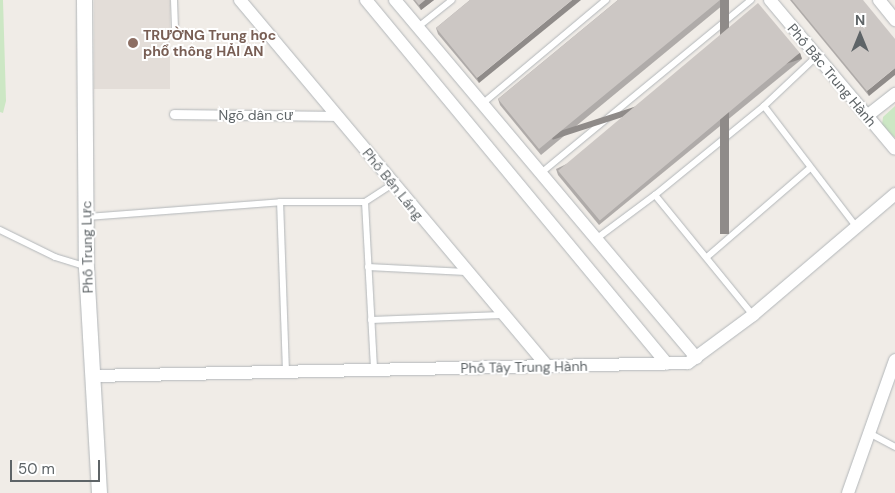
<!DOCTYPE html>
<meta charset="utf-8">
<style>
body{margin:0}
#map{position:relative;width:895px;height:493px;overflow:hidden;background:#f0ece7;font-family:"DM Sans",sans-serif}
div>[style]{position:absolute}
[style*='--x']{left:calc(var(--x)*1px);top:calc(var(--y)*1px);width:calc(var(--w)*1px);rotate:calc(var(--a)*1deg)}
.education>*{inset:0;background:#e3ddd8;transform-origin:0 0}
.green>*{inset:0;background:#cce7c4}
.roads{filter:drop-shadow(0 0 1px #b2b6b9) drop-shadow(0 0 1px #b2b6b9)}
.service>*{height:6px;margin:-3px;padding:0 3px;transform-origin:3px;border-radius:3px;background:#fff}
.pedestrian>*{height:9px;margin:-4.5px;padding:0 4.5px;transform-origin:4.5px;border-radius:4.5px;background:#fff}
.minor>*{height:12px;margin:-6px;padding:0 6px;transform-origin:6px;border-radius:6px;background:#fff}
.tertiary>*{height:15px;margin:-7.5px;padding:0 7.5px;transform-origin:7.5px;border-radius:7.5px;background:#fff}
.wall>*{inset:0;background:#afaba9}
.shaded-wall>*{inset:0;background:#8f8b89;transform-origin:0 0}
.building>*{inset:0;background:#ccc7c4;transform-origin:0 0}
.dots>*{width:14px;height:14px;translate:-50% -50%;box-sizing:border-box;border:2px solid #fff;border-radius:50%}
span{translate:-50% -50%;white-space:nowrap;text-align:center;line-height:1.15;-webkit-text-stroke:4px #fff;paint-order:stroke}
.education-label{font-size:14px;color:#785e54;font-weight:700}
.left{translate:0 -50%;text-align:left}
.street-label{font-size:14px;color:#5e6467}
.north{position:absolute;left:835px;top:10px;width:50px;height:50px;-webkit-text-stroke:4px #fff;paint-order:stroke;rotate:0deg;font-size:14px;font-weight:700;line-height:20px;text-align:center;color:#5e6467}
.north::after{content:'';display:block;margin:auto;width:18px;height:22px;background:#5e6467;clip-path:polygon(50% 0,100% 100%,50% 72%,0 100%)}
.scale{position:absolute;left:10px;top:460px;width:90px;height:22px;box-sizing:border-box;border:2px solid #5e6467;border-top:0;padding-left:6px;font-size:15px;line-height:18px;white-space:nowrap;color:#5e6467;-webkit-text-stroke:4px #fff;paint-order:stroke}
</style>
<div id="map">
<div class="education">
<i style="left:94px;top:0;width:76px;height:89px"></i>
</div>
<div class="green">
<i style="clip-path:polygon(0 0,3px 0,6px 101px,3px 113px,0 112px)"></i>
<i style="clip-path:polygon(895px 106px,895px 138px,882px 125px,883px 117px)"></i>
</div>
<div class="roads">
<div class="service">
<i style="--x:174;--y:0;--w:32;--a:88"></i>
<i style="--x:418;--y:27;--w:43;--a:-38.5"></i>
<i style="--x:482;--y:104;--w:162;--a:-40"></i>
<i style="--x:764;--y:106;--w:150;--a:52.6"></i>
<i style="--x:541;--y:173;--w:272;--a:-39.5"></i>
<i style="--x:655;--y:195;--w:155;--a:50.8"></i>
<i style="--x:365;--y:202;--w:168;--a:86.9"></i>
<i style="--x:87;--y:217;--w:194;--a:-4.4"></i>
<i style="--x:0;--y:230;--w:61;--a:26.1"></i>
<i style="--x:55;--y:257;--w:31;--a:17"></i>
<i style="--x:596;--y:239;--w:74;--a:-36.7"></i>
<i style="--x:655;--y:195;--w:141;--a:-39.2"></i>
<i style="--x:764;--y:106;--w:73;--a:-43.3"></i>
<i style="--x:707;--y:257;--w:136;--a:-40.8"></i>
<i style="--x:368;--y:267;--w:98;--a:2.9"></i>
<i style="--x:371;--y:320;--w:131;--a:-2.2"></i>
<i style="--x:286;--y:372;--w:170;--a:-92"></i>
<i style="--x:280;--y:202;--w:85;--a:0"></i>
<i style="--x:365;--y:202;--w:33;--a:-33"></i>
<i style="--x:869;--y:433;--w:30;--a:28"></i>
</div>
<div class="pedestrian">
<i style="--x:174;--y:114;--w:163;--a:0.7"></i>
</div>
<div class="minor">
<i style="--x:240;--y:0;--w:478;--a:50"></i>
<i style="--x:366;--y:0;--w:472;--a:50.4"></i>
<i style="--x:395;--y:0;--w:468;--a:49.9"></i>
<i style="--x:770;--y:0;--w:194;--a:50"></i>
<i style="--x:879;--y:0;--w:26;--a:51"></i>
<i style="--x:867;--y:116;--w:36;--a:-38"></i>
<i style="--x:92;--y:376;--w:596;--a:-1.25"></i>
<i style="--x:688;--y:363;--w:81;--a:-36.4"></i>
<i style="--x:753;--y:315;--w:187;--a:-40.4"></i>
<i style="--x:848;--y:493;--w:141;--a:-70.5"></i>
</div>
<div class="tertiary">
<i style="--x:84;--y:0;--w:267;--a:89.6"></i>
<i style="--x:86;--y:267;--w:226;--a:86.7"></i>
</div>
</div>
<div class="wall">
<i style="clip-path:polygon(413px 0,434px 0,421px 10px)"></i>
<i style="clip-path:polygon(470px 0,479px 83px,438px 34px,436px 28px)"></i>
<i style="clip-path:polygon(618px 0,729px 0,541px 155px,500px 105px,498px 99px)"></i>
<i style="clip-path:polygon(790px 0,863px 0,869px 96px)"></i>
<i style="clip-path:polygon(800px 53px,802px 59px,599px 225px,558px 175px,556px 169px)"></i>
</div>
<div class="shaded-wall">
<i style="clip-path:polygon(425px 0,434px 0,421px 10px,419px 5px)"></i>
<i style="clip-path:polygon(572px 0,581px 0,479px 83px,477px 78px)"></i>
<i style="left:720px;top:0;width:9px;height:234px"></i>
<i style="left:800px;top:53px;width:6px;height:262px;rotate:72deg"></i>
<i style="clip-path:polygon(895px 68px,895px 75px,869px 96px,867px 91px)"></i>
</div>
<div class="building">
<i style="clip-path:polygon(415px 0,425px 0,419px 5px)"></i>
<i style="clip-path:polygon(470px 0,572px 0,477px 78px,436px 28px)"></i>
<i style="clip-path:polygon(618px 0,720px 0,539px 149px,498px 99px)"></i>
<i style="clip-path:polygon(792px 0,863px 0,895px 39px,895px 68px,867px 91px)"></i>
<i style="left:758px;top:3px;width:65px;height:261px;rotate:50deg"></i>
</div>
<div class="dots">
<i style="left:133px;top:43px;background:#8d6e63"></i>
</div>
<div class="education-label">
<span class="left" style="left:143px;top:43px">TRƯỜNG Trung học<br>phổ thông HẢI AN</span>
</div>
<div class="street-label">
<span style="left:832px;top:75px;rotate:50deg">Phố Bắc Trung Hành</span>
<span style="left:256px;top:115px">Ngõ dân cư</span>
<span style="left:393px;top:184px;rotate:51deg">Phố Bến Láng</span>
<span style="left:87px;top:247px;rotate:-91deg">Phố Trung Lực</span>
<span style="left:524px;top:367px;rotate:-1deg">Phố Tây Trung Hành</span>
</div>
<div class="north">N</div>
<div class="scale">50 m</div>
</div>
